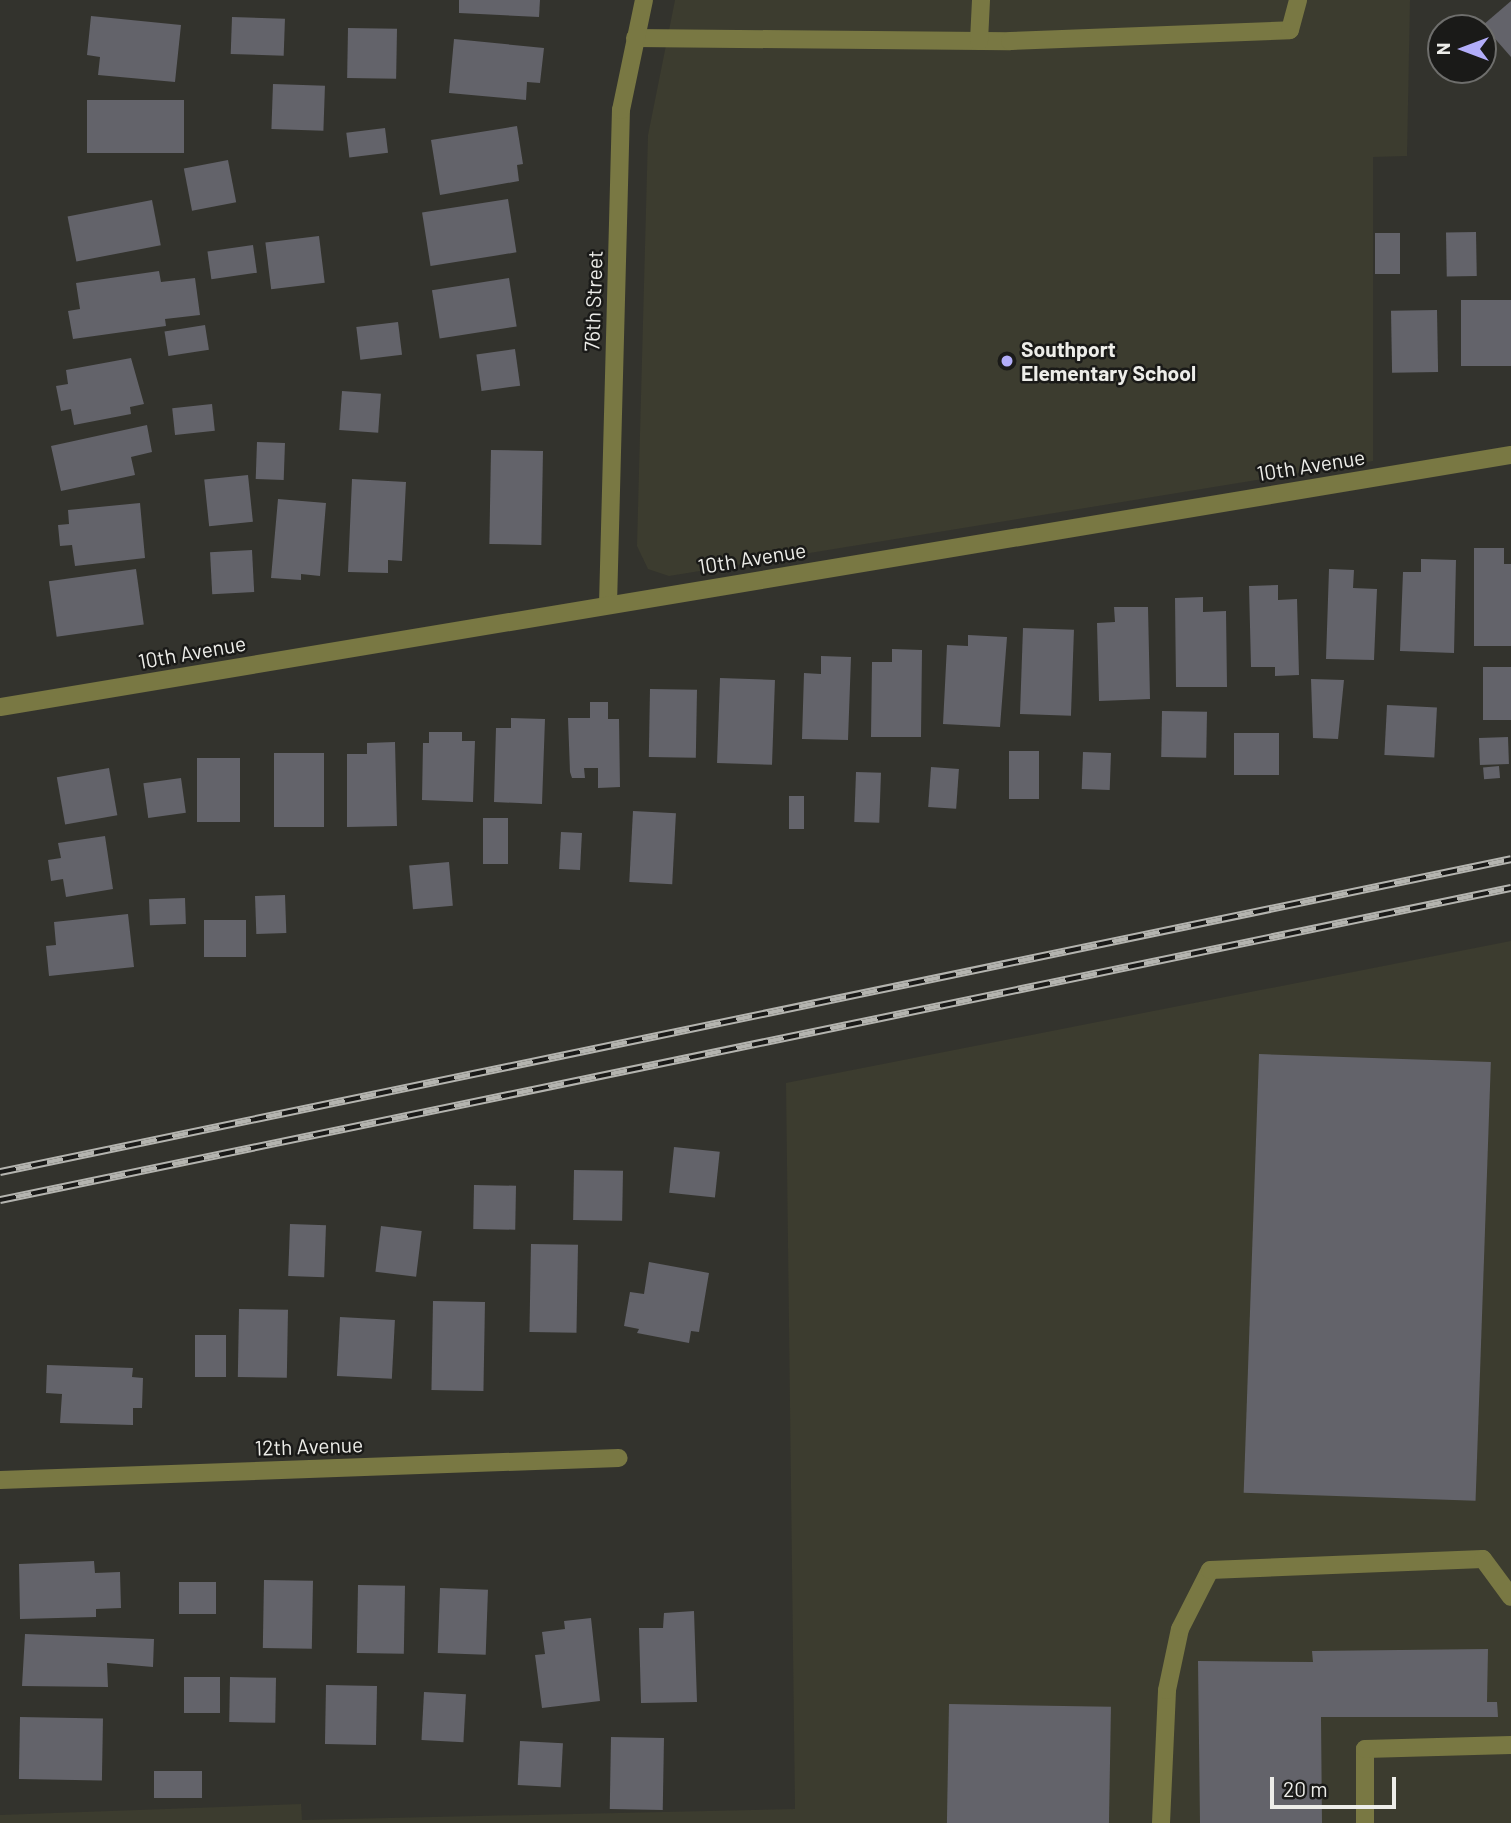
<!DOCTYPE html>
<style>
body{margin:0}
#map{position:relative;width:1511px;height:1823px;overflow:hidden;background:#33332d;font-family:Barlow,sans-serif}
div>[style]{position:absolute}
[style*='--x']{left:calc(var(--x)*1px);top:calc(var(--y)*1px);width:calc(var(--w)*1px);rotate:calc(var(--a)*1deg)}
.built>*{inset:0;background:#3c3c2f}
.building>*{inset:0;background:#63636a;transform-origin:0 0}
.minor>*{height:18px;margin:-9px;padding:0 9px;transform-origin:9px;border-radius:9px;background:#797843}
.rail>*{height:8px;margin-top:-4px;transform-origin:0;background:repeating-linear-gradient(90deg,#1a1a18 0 16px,#b4b4af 0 32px);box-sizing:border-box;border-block:2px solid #b4b4af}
.dots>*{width:19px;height:19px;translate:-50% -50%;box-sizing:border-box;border:4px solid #1a1a18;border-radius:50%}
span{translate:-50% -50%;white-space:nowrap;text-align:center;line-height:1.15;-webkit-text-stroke:5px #1a1a18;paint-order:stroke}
.street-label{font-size:21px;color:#edede9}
.poi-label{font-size:21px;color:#edede9;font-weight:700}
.left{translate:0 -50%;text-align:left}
.north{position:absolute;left:1427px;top:14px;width:70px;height:70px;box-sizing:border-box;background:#1a1a18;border:2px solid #6e6e6c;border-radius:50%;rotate:270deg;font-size:19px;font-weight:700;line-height:28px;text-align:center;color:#edede9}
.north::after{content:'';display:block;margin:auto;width:24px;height:32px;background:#b2adf9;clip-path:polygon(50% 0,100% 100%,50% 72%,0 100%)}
.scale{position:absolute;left:1270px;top:1777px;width:126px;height:32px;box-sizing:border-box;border:4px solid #edede9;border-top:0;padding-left:9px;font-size:21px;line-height:24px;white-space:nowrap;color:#edede9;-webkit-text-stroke:5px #1a1a18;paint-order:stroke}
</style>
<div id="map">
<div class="built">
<i style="clip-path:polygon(675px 0,1410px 0,1407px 156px,1373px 157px,1373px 461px,669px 576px,648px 569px,637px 546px,648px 135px)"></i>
<i style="clip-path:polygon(1511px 941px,1511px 1823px,0 1823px,0 1815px,301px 1804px,302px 1820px,795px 1809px,786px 1083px)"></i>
</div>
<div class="building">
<i style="clip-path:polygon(459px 0,540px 0,539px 17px,459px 13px)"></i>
<i style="clip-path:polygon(1511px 1px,1511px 57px,1483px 25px)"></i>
<i style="clip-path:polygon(91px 16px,181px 25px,175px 82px,98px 75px,100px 57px,87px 55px)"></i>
<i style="left:232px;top:17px;width:53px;height:37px;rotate:2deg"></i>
<i style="left:348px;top:28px;width:49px;height:50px;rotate:1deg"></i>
<i style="clip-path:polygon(454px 39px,544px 48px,540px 83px,527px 82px,526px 100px,449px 93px)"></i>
<i style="left:273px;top:84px;width:52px;height:45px;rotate:2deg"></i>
<i style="left:87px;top:100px;width:97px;height:53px"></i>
<i style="clip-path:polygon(517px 126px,523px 164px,517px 165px,519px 181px,440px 195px,431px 140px)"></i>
<i style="left:385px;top:128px;width:25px;height:39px;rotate:83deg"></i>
<i style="left:228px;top:160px;width:43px;height:45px;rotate:79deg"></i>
<i style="left:508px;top:199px;width:54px;height:87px;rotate:81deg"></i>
<i style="left:152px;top:200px;width:46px;height:86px;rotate:79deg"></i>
<i style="left:1476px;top:232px;width:44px;height:30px;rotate:89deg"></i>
<i style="left:1375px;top:233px;width:25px;height:41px"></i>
<i style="left:319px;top:236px;width:47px;height:54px;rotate:83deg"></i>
<i style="left:253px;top:245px;width:28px;height:46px;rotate:82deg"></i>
<i style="clip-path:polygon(159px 271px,161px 282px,195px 278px,200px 315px,165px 319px,166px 326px,73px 339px,68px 311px,80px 309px,76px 283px)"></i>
<i style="left:509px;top:278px;width:49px;height:78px;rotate:81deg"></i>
<i style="left:1461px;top:300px;width:50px;height:66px"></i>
<i style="left:1437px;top:310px;width:62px;height:46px;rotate:89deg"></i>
<i style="left:398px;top:322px;width:33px;height:42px;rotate:83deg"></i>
<i style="left:205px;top:325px;width:25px;height:41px;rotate:81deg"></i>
<i style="left:515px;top:349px;width:37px;height:39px;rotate:82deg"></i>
<i style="clip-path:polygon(131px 358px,144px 404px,130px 407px,131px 414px,74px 425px,71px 409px,61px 411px,56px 386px,68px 384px,66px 370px)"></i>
<i style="left:342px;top:391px;width:39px;height:39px;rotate:4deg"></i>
<i style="left:212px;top:404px;width:27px;height:40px;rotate:84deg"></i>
<i style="clip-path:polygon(147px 425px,152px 452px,131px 457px,135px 475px,61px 491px,51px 446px)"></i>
<i style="left:257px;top:442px;width:28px;height:37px;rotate:2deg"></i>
<i style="left:491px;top:450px;width:52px;height:94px;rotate:1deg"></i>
<i style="left:248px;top:475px;width:47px;height:44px;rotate:84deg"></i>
<i style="clip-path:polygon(352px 479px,406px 482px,402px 561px,388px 560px,388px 573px,348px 572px)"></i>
<i style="clip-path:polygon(278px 499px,326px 503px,320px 576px,301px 574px,301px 580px,271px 578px)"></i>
<i style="clip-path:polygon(140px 503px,145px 558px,75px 566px,72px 545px,60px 546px,58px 525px,69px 524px,68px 510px)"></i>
<i style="clip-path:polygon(1474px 548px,1504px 548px,1504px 564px,1511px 564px,1511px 646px,1474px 646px)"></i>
<i style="left:252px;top:550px;width:42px;height:42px;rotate:87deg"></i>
<i style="clip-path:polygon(1421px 559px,1456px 560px,1454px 653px,1400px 651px,1403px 572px,1421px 572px)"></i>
<i style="left:136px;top:569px;width:56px;height:88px;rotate:82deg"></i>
<i style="clip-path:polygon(1329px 569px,1354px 570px,1353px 588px,1377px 589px,1374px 660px,1326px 659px)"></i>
<i style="clip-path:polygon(1278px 585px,1278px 600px,1297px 599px,1299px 675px,1275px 676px,1275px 667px,1251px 667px,1249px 586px)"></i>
<i style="clip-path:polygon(1203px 597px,1203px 612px,1226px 611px,1227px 687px,1176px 687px,1175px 598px)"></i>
<i style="clip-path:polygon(1114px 607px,1148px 607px,1150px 699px,1099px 701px,1097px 623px,1115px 622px)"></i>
<i style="left:1023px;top:628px;width:51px;height:86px;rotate:2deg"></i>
<i style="clip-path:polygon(968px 635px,1007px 637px,1000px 727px,943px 724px,947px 645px,968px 646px)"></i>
<i style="clip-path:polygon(892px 649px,922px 650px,921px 737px,871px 737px,872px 662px,892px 662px)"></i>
<i style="clip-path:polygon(821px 656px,851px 657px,848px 740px,802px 739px,804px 673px,821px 674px)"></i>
<i style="left:1483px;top:667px;width:28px;height:53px"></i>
<i style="left:720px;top:678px;width:55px;height:85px;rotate:2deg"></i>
<i style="clip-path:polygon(1311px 679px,1344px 680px,1338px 739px,1313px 738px)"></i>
<i style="left:650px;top:689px;width:47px;height:68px;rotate:1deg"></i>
<i style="clip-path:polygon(590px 702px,608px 702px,608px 719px,619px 719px,620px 787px,598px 788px,598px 768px,584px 768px,585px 778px,572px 778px,570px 772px,568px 718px,590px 718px)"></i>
<i style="left:1387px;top:705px;width:50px;height:50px;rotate:3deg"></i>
<i style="left:1162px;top:711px;width:45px;height:46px;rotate:1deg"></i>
<i style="clip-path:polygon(511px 718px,545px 719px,542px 804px,494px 802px,496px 728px,511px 728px)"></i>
<i style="clip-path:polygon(429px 732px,462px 732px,462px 741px,475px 741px,473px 802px,422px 800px,423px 743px,429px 743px)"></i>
<i style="left:1279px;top:733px;width:42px;height:45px;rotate:90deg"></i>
<i style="left:1508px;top:737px;width:27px;height:29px;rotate:88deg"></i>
<i style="clip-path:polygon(395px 742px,397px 826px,347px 827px,347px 754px,367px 754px,367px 743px)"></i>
<i style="left:1009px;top:751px;width:30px;height:48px"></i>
<i style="left:1083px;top:752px;width:28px;height:37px;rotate:2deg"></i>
<i style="left:274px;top:753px;width:50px;height:74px"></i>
<i style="left:197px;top:758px;width:43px;height:64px"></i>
<i style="left:1499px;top:766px;width:12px;height:16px;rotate:85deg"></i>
<i style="left:931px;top:767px;width:28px;height:40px;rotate:4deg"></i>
<i style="left:109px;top:768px;width:48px;height:53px;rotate:80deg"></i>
<i style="left:856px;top:772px;width:25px;height:50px;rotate:2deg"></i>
<i style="left:181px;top:778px;width:35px;height:38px;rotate:82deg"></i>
<i style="left:789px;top:796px;width:15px;height:33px"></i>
<i style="left:633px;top:811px;width:43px;height:71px;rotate:3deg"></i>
<i style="left:483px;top:818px;width:25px;height:46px"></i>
<i style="left:561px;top:832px;width:21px;height:37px;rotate:3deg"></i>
<i style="clip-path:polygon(105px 836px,113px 889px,66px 897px,63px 879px,51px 881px,48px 860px,61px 858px,58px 843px)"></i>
<i style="left:449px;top:862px;width:44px;height:40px;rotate:85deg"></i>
<i style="left:285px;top:895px;width:38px;height:30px;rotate:88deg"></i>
<i style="left:185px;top:898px;width:26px;height:36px;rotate:88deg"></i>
<i style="clip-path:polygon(128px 914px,134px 967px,49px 976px,46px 946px,56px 945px,54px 922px)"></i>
<i style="left:246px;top:920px;width:37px;height:42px;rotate:90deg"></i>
<i style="left:1259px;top:1054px;width:232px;height:439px;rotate:2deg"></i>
<i style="left:674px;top:1147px;width:46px;height:46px;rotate:6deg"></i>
<i style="left:574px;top:1170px;width:49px;height:50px;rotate:1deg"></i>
<i style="left:474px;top:1185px;width:42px;height:44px;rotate:1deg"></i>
<i style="left:290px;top:1224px;width:36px;height:52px;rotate:2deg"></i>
<i style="left:381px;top:1226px;width:41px;height:46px;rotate:7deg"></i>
<i style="left:531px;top:1244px;width:47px;height:88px;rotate:1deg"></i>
<i style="clip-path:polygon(649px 1262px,709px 1273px,699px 1332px,691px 1331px,689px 1343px,637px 1333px,639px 1329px,624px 1326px,630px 1292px,644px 1294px)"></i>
<i style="left:433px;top:1301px;width:52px;height:89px;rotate:1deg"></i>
<i style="left:239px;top:1309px;width:49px;height:68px;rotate:1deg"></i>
<i style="left:340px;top:1317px;width:55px;height:59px;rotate:3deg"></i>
<i style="left:195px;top:1335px;width:31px;height:42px"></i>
<i style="clip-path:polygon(47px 1365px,133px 1368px,132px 1377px,143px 1378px,142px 1408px,133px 1408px,133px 1425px,60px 1423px,62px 1394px,46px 1393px)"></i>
<i style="clip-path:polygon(94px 1561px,95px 1573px,120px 1572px,121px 1608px,96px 1609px,96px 1617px,20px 1619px,19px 1564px)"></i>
<i style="left:264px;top:1580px;width:49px;height:68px;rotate:1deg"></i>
<i style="left:216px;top:1582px;width:32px;height:37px;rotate:90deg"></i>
<i style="left:358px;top:1585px;width:47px;height:68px;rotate:1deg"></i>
<i style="left:440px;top:1588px;width:48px;height:65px;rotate:2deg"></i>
<i style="clip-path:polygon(694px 1611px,697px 1702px,641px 1703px,639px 1628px,663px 1628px,664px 1613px)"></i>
<i style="clip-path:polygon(591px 1618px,600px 1701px,542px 1708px,535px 1655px,545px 1654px,542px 1632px,565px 1629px,564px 1621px)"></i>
<i style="clip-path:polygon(25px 1634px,154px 1639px,153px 1667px,107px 1663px,108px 1687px,22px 1686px)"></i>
<i style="clip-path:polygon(1488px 1649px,1487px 1702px,1497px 1702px,1498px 1717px,1321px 1717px,1322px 1823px,1200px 1823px,1198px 1661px,1313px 1662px,1312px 1651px)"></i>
<i style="left:184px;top:1677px;width:36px;height:36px"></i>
<i style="left:230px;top:1677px;width:46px;height:45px;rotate:1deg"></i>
<i style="left:326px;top:1685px;width:51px;height:59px;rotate:1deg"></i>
<i style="left:424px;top:1692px;width:42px;height:48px;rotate:3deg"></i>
<i style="left:949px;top:1704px;width:162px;height:119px;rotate:1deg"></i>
<i style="left:20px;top:1717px;width:83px;height:62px;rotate:1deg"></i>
<i style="left:611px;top:1737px;width:53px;height:72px;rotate:1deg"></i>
<i style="left:520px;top:1741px;width:43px;height:44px;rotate:3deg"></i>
<i style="left:202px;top:1771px;width:27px;height:48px;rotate:90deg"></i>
</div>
<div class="minor">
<i style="--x:635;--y:38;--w:375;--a:0.5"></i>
<i style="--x:1010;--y:41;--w:280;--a:-2.2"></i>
<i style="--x:1290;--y:30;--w:31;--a:-75"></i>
<i style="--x:979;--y:41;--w:41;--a:-87.2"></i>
<i style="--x:608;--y:605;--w:495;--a:-88.5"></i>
<i style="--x:621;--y:110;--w:112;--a:-78.2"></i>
<i style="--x:0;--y:707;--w:1532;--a:-9.47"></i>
<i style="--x:0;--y:1480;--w:619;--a:-2.04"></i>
<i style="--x:1161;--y:1823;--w:133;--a:-87.4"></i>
<i style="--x:1167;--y:1690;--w:62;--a:-78"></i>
<i style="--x:1180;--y:1629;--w:66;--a:-63"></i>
<i style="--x:1210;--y:1570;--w:273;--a:-2.3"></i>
<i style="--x:1483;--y:1559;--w:47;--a:53.6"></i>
<i style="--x:1365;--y:1823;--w:74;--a:-90"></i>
<i style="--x:1365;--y:1749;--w:146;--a:-1.6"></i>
</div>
<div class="rail">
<i style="--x:0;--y:1172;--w:1543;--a:-11.7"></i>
<i style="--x:0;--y:1200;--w:1543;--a:-11.67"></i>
</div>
<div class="dots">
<i style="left:1007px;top:361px;background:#b2adf9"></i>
</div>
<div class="street-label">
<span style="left:593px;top:301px;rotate:-88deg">76th Street</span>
<span style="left:1311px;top:465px;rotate:-9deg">10th Avenue</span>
<span style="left:752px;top:558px;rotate:-9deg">10th Avenue</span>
<span style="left:192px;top:652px;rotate:-10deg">10th Avenue</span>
<span style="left:309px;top:1446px;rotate:-2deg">12th Avenue</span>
</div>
<div class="poi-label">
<span class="left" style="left:1021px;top:361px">Southport<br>Elementary School</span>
</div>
<div class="north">N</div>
<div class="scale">20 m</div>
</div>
